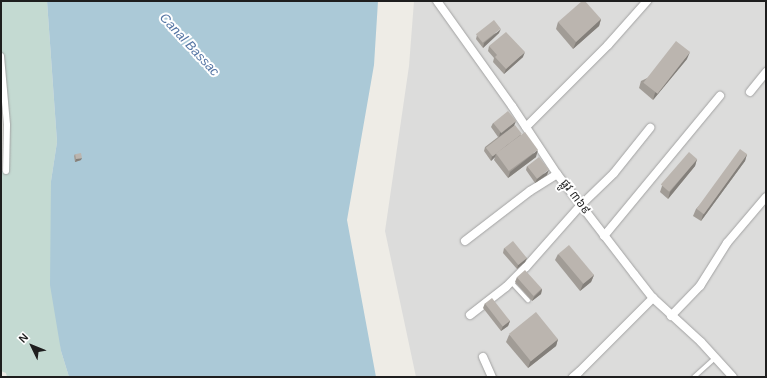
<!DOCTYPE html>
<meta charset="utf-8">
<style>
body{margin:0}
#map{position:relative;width:767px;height:378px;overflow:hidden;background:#eeece6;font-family:Arial,"Noto Sans Khmer",sans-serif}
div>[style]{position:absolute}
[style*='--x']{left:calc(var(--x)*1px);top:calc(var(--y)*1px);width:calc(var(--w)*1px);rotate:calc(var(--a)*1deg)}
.residential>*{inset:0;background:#dcdcdb}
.wetland>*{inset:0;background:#c4dad2}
.water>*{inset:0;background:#abc9d7}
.roads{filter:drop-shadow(0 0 1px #a2a2a2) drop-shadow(0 0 1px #a2a2a2)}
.service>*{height:4px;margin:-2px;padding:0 2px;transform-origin:2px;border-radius:2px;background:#fff}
.pedestrian>*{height:6px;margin:-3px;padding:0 3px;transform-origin:3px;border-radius:3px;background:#fff}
.minor>*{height:8px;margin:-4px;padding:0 4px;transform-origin:4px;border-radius:4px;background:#fff}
.wall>*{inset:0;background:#a19c96}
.shaded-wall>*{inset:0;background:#837f7a}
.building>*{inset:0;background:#bbb5af;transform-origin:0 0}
span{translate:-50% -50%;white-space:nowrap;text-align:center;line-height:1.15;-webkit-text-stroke:4px #fff;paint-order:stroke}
.street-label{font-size:12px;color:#1e1e1e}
.water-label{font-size:13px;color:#5575a4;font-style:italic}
.frame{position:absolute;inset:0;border:2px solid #1e1e1e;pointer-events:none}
.north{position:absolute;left:12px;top:326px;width:40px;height:40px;-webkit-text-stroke:3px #fff;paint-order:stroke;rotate:313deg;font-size:11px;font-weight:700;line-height:16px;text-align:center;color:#1e1e1e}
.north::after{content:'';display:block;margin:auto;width:14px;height:18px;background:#1e1e1e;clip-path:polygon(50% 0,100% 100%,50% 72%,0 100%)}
</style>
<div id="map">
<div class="residential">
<i style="clip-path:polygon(414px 1px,766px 1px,766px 377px,416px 377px,385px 231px,409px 66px)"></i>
</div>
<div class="wetland">
<i style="clip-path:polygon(1px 1px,47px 1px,57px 142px,51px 181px,61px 351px,69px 377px,7px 377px,6px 373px,1px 371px,1px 171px,5px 171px,7px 125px,1px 56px)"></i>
</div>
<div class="water">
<i style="clip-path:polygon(47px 1px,378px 1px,374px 65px,347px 220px,376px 377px,69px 377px,61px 351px,50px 285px,51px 181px,57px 142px)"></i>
</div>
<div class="roads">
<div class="service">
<i style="--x:511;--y:282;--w:25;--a:47"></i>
<i style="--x:694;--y:377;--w:28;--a:-42"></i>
</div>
<div class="pedestrian">
<i style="--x:1;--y:56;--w:69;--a:85"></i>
<i style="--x:7;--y:125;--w:46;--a:91.2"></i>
</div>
<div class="minor">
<i style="--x:437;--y:1;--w:129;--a:54.5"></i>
<i style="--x:512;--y:106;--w:82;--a:56.5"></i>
<i style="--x:557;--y:174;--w:126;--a:52.4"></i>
<i style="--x:634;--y:274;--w:31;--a:52"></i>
<i style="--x:653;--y:298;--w:65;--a:42.5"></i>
<i style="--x:701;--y:342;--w:47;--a:47.6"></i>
<i style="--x:750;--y:92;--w:26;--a:-51"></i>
<i style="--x:526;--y:127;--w:116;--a:-45"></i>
<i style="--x:608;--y:45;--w:59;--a:-48.4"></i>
<i style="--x:604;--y:236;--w:182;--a:-50.4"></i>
<i style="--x:465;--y:241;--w:82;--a:-37.6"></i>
<i style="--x:530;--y:191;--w:32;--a:-32"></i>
<i style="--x:470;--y:315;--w:46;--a:-37.9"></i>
<i style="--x:506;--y:287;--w:28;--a:-45"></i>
<i style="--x:526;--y:267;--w:81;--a:-48.5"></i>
<i style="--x:580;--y:206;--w:47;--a:-44.1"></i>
<i style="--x:614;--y:173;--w:58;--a:-51.3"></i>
<i style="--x:671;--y:316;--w:42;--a:-46"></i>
<i style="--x:700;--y:286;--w:51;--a:-57.9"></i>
<i style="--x:727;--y:243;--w:60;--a:-49.7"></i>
<i style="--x:483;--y:357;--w:22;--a:66"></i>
<i style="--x:573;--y:377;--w:8;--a:-40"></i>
<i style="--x:579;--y:372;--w:105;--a:-45"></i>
</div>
</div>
<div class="wall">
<i style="clip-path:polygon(601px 19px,599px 26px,573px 49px,556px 29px,558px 22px)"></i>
<i style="clip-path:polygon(499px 33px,483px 48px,476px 39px,477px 35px)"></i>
<i style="clip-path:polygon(489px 46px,523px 57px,504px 74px,493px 62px,494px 58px,488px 51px)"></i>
<i style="clip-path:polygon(687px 59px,653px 100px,639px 88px,641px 81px)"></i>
<i style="clip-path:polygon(493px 123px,514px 125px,536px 157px,508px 178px,494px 160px,495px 157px,491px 161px,484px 151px,485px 147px,498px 137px,491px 127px)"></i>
<i style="clip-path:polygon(75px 154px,81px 160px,75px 162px,74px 156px)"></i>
<i style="clip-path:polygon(747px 154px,745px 161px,701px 221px,693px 216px,696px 209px)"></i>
<i style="clip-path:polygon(697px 159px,695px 166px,668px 199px,660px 192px,662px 186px)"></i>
<i style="clip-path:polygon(527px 166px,547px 175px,535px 183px,526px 170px)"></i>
<i style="clip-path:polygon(504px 248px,527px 258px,525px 262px,517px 269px,503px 253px)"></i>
<i style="clip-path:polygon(558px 254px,594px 275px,591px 282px,580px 291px,555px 260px)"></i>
<i style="clip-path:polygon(517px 277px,542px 289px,541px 294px,532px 301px,515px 282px)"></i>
<i style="clip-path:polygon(485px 303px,510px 321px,508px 326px,501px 331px,483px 308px)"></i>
<i style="clip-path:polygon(509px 335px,558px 339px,556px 346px,528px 368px,506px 342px)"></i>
</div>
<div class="shaded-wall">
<i style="clip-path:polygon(601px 19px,599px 26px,573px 49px,576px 42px)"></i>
<i style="clip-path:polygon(501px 29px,499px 33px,483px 48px,484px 43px)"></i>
<i style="clip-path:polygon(525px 52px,523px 57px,504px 74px,506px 69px)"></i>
<i style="clip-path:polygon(690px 52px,687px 59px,653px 100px,655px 93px)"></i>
<i style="clip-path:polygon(516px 121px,514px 126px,499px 137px,500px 133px)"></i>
<i style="clip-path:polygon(522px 134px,496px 154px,495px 157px,491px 161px,492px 156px)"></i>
<i style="clip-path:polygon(538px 150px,536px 157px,508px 178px,510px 172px)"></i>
<i style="clip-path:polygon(747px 154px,745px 161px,701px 221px,703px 215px)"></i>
<i style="clip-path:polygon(82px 158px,81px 160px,75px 162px,76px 159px)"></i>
<i style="clip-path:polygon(697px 159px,695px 166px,668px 199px,670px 192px)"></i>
<i style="clip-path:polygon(549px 170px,547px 175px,535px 183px,537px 179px)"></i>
<i style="clip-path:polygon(527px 258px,525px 262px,517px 269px,518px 265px)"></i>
<i style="clip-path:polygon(594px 275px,591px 282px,580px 291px,583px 284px)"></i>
<i style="clip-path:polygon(542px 289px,541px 294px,532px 301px,534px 297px)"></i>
<i style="clip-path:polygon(510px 321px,508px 326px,501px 331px,503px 326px)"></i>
<i style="clip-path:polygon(558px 339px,556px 346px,528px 368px,530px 362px)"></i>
</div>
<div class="building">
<i style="clip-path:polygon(582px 1px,585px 1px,601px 19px,576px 42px,558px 22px)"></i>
<i style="left:494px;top:20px;width:11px;height:23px;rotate:52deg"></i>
<i style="clip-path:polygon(506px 32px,525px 52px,506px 69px,495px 57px,497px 55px,489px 46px)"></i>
<i style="left:676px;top:41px;width:18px;height:53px;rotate:38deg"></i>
<i style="left:508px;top:111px;width:13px;height:19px;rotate:51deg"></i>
<i style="left:515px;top:125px;width:11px;height:37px;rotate:52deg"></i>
<i style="left:525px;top:132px;width:22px;height:36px;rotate:54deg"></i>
<i style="left:740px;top:149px;width:9px;height:74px;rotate:36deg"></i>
<i style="left:689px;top:152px;width:11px;height:43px;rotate:41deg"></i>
<i style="left:81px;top:153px;width:5px;height:6px;rotate:79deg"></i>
<i style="left:539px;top:157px;width:16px;height:15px;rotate:52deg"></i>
<i style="left:513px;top:241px;width:22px;height:11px;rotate:51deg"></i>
<i style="left:569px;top:245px;width:39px;height:14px;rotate:50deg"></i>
<i style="left:525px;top:270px;width:25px;height:11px;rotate:48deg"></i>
<i style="left:492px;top:298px;width:29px;height:9px;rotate:52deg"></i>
<i style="left:536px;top:312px;width:35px;height:35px;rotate:51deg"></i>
</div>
<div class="street-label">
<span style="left:575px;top:197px;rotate:53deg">ផ្លូវ ៣៦៩</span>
</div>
<div class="water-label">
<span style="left:189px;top:45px;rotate:47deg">Canal Bassac</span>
</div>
<div class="frame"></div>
<div class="north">N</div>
</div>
